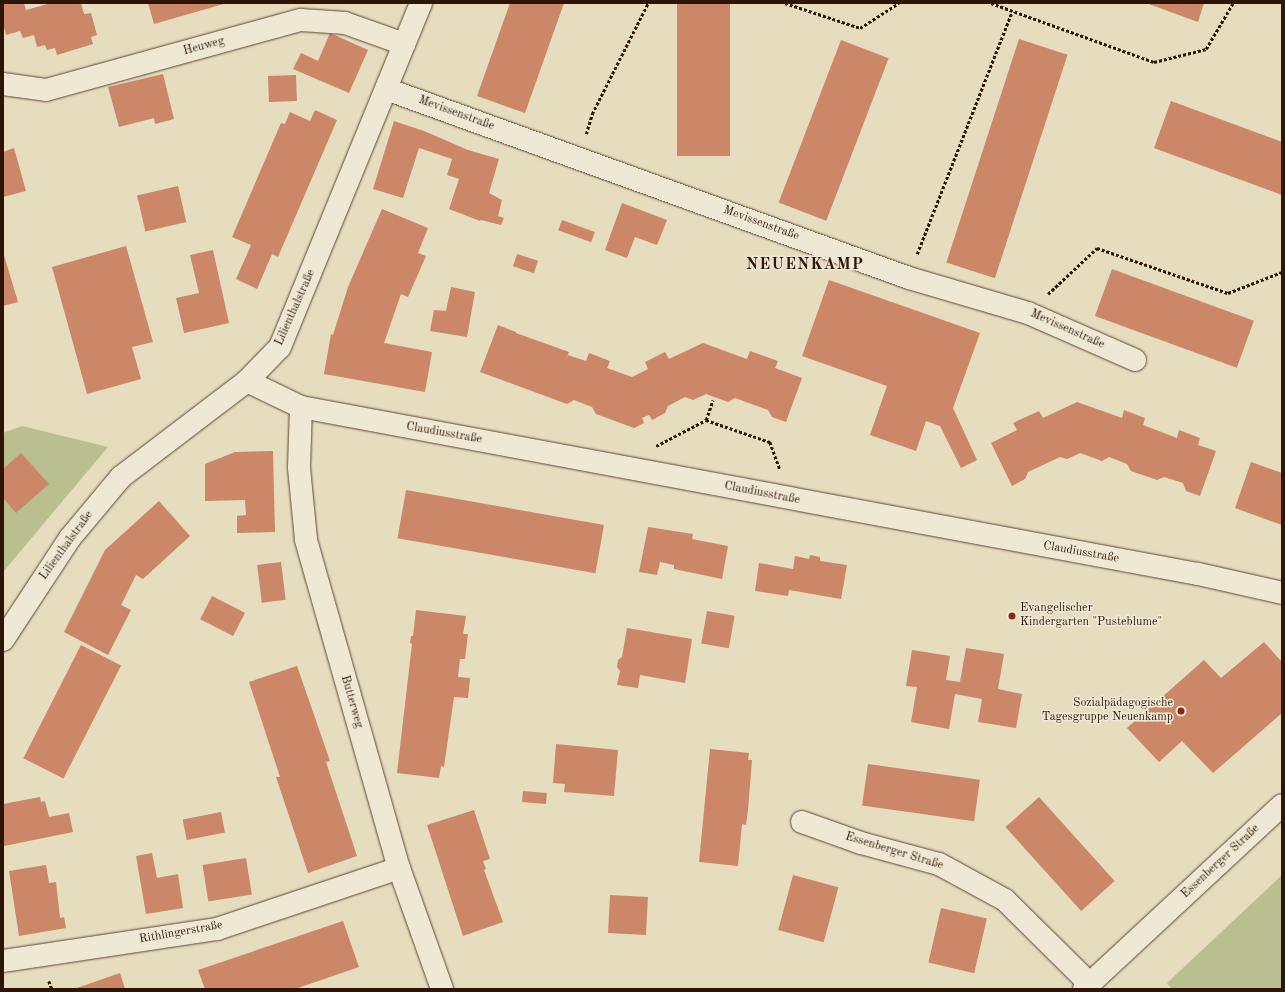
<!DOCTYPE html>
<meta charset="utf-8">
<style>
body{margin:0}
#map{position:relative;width:1285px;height:992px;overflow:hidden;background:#e6dcbe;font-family:"Old Standard TT",serif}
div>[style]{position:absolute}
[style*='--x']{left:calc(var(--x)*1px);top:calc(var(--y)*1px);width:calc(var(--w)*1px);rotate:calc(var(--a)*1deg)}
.green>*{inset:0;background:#b9bf8e}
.building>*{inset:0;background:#cc8668;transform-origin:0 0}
.path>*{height:2.5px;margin-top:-1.25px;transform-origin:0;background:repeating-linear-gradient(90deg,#2e1505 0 3px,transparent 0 5px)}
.roads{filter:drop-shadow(0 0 1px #5c4733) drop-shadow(0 0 1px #5c4733)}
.minor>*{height:22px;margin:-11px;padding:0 11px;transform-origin:11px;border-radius:11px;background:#efe8d5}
.dots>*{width:11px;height:11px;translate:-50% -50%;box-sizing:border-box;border:2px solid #efe8d5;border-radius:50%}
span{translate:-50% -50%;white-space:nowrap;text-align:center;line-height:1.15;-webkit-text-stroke:3px #efe8d5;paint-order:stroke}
.street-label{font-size:12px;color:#2e1505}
.poi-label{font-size:12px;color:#2e1505}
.left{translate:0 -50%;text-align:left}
.right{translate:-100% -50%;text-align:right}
.district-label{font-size:16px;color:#2e1505;font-weight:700;letter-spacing:1px}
.frame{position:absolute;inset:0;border:4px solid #2e1505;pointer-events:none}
</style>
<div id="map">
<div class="green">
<i style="clip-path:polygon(22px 426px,108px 447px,3px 572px,3px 433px)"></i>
<i style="clip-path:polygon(1282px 875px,1282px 989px,1172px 989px,1167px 983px)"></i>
</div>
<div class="building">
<i style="clip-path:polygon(3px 3px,24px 3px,26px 10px,51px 3px,81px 3px,84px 14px,91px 13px,97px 35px,91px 37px,93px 44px,57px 55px,55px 48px,47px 50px,45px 45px,37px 47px,34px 35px,23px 38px,20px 31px,6px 35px,3px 23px)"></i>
<i style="clip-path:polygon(148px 3px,227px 3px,154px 24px)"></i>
<i style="clip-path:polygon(510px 3px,564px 3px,525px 113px,477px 96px)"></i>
<i style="left:677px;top:3px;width:53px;height:153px"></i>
<i style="clip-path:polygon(1146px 3px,1204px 3px,1198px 22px)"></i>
<i style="clip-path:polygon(330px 33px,368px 50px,349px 93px,293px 69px,301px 53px,318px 61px)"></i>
<i style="left:1019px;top:39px;width:51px;height:235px;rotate:18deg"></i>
<i style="left:841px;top:40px;width:51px;height:174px;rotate:21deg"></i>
<i style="clip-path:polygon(163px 74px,174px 119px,155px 124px,154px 118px,119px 127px,108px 87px)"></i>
<i style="left:296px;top:75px;width:26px;height:28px;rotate:88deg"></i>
<i style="clip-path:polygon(1171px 101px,1282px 142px,1282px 195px,1154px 148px)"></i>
<i style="clip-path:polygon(315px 110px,337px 120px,278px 257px,272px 254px,257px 289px,236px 279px,251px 245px,232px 237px,281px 123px,285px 124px,290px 112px,310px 121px)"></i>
<i style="clip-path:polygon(394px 121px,424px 131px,468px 150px,499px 159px,489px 193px,502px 200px,498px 216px,504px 218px,501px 225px,481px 220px,480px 221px,449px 209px,459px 179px,447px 175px,452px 159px,419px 148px,403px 198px,373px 189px)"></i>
<i style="clip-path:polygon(14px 148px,26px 191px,3px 197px,3px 152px)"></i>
<i style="left:178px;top:186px;width:37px;height:42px;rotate:77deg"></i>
<i style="clip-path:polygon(622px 203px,667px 220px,657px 245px,635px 237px,627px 258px,605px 250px)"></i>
<i style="clip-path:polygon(382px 209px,428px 228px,418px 253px,426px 256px,408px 297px,401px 294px,384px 343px,432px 352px,425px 392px,324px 374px,331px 334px,333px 335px,348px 287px)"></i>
<i style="left:562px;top:220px;width:35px;height:11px;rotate:20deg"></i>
<i style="clip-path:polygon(126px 246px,153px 342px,132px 347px,141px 379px,87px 394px,52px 267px)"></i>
<i style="clip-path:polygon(213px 250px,229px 323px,184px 333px,176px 298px,199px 293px,190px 255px)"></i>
<i style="clip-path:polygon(3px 252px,18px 302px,3px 306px)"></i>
<i style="left:517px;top:254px;width:22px;height:13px;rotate:18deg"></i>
<i style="left:1112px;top:269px;width:151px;height:50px;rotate:20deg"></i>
<i style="clip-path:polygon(829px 280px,980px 333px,953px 408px,977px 460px,961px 468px,940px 426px,926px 421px,916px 451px,870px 435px,887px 386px,802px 356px)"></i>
<i style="clip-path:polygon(451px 287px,475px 292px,467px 337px,430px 331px,434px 310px,446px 311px)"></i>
<i style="clip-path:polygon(498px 325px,516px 332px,516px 333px,569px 352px,565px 361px,568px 355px,586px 361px,589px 353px,610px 361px,607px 368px,632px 377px,648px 369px,645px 362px,665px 352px,669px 359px,703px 343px,747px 359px,750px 351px,778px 361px,775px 368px,802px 378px,786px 422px,772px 417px,768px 410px,735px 398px,728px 402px,706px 394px,693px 400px,685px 397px,668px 406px,665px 413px,652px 420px,649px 415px,642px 418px,644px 423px,634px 428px,596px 414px,592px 407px,574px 400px,567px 404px,480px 372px)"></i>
<i style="clip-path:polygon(1077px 402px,1122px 418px,1124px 410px,1145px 418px,1143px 425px,1177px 438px,1179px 430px,1200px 438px,1198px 445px,1216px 451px,1200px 496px,1186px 491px,1183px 483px,1164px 477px,1157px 480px,1131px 471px,1127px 464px,1109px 457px,1102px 461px,1080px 453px,1067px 459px,1060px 457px,1028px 472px,1025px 479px,1012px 486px,991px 443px,1017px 430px,1013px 423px,1039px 411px,1043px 418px)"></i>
<i style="clip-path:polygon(273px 451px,275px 532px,237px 533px,237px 516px,246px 515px,245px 500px,205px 501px,205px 464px,235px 452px)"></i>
<i style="clip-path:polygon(21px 453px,49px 484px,16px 513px,3px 498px,3px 469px)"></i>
<i style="clip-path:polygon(1251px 462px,1282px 473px,1282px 525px,1235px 508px)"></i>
<i style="left:406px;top:490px;width:201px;height:49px;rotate:10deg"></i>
<i style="clip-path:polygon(159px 501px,190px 536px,143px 579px,136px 575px,121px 605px,131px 610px,108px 655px,64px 632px,105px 550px)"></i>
<i style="clip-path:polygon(648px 527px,693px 534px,692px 539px,728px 546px,722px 579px,674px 569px,674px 565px,660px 562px,657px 575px,639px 572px)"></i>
<i style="clip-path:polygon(810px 555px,820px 557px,820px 561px,847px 565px,841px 599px,789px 590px,788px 596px,755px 591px,759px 563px,793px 569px,795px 556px,809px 559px)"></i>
<i style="left:281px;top:562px;width:38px;height:24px;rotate:83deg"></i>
<i style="left:212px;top:596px;width:37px;height:26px;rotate:27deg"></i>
<i style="clip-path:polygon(416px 610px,466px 616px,463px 634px,468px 634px,465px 659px,460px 659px,458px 677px,470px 678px,468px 698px,454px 697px,444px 767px,441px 766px,439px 778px,397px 773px,412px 644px,410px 643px,411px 636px,413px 636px)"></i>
<i style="left:707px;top:611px;width:28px;height:33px;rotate:10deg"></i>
<i style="clip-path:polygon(627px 628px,692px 639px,685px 683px,640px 675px,638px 688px,617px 685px,620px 671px,617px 667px,618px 660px,622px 657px)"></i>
<i style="clip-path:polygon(1264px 642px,1282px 662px,1282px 713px,1213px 773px,1182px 741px,1159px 762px,1127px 728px,1204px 660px,1221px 678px)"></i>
<i style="left:81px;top:645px;width:45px;height:127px;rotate:27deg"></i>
<i style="clip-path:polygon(966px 648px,1004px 654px,998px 689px,1022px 694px,1016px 728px,978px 722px,982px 699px,955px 694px,949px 729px,911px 722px,917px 687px,906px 686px,912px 650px,950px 656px,946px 680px,960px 682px)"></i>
<i style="clip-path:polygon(297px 666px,330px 761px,326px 762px,357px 856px,308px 873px,276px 777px,280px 777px,249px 682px)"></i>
<i style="clip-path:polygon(556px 744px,618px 750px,614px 796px,564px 792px,565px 784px,553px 783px)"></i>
<i style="clip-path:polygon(710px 749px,749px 753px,748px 760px,752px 760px,748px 810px,746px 825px,742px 824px,738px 866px,699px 862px)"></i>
<i style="left:868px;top:764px;width:113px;height:42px;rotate:8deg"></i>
<i style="left:523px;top:791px;width:24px;height:11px;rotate:5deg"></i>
<i style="clip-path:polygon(40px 797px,41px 802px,45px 801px,49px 817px,69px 813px,73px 832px,4px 846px,3px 804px)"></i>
<i style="left:1039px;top:797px;width:113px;height:45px;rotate:48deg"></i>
<i style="clip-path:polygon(474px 810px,490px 859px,483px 861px,486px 869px,484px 870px,503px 922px,463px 936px,427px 825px)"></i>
<i style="left:221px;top:812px;width:21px;height:39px;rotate:79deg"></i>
<i style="clip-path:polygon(152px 853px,157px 878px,178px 874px,183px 908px,146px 914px,136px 856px)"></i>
<i style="left:246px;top:858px;width:37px;height:44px;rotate:81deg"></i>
<i style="clip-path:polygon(46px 865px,49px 883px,56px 882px,60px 918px,64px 917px,66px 928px,19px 936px,9px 871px)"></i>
<i style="left:793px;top:875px;width:47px;height:57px;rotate:15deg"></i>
<i style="left:610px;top:895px;width:38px;height:38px;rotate:3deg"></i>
<i style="left:941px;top:908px;width:47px;height:56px;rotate:13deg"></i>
<i style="clip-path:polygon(343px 921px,359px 967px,295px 989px,205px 989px,198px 970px)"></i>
<i style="clip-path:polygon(120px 973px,125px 989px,74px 989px)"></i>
</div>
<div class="path">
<i style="--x:785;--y:3;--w:79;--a:18.4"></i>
<i style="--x:860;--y:28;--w:46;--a:-32.7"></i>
<i style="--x:991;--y:3;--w:173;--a:19.9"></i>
<i style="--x:1154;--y:62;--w:54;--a:-14"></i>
<i style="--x:1206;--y:49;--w:53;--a:-59.6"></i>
<i style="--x:586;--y:134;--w:21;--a:-73"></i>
<i style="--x:592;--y:114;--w:124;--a:-63.2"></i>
<i style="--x:917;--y:254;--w:261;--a:-68.6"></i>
<i style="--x:1048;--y:294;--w:67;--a:-43.2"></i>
<i style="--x:1097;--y:248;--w:139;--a:19"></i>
<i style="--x:1228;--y:293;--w:58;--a:-21.3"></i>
<i style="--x:706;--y:420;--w:21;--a:-71"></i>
<i style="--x:656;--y:446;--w:56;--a:-27.5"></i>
<i style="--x:706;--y:420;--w:68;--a:19"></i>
<i style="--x:770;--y:442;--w:29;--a:70"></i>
<i style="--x:49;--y:981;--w:9;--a:69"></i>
</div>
<div class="roads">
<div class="minor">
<i style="--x:3;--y:84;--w:43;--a:7.9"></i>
<i style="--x:46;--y:90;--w:264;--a:-15.4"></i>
<i style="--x:301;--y:20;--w:44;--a:3.9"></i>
<i style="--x:345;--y:23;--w:63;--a:19.6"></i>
<i style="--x:386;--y:89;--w:556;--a:19.87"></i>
<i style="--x:909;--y:278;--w:124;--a:16.4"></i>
<i style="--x:1028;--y:313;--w:117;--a:23.7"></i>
<i style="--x:247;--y:381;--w:60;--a:25.7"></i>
<i style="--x:301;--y:407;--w:912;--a:10.55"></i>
<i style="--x:1198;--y:574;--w:86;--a:12.7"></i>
<i style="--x:301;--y:407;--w:61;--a:91.9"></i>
<i style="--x:299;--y:468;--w:72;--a:84.4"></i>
<i style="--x:306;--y:540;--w:341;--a:74.2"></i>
<i style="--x:399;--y:868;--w:128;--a:70.4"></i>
<i style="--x:3;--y:640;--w:122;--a:-56.7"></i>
<i style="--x:70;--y:538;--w:80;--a:-50.1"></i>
<i style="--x:121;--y:477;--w:158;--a:-37.3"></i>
<i style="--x:247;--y:381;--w:47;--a:-45.9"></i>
<i style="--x:280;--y:347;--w:372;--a:-67.7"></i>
<i style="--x:802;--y:822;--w:63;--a:19.6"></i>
<i style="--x:861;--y:843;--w:81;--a:15.1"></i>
<i style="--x:939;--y:864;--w:75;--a:28.6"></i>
<i style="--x:1005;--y:900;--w:120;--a:44.7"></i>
<i style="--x:3;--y:961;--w:216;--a:-8.5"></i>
<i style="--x:217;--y:929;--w:192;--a:-18.5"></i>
<i style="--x:1084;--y:989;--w:270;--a:-42.9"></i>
</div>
</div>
<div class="dots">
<i style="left:1012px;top:616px;background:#8f2418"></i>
<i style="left:1181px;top:711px;background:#8f2418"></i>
</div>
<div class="street-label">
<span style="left:204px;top:47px;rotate:-15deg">Heuweg</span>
<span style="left:456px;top:114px;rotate:20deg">Mevissenstraße</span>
<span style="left:761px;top:224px;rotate:20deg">Mevissenstraße</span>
<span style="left:296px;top:308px;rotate:-66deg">Lilienthalstraße</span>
<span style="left:1067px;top:330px;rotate:24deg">Mevissenstraße</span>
<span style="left:444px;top:434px;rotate:10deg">Claudiusstraße</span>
<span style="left:762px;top:494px;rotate:11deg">Claudiusstraße</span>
<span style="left:67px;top:546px;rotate:-54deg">Lilienthalstraße</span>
<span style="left:1081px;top:553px;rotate:10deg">Claudiusstraße</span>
<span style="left:351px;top:702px;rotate:74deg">Butterweg</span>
<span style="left:894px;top:852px;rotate:17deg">Essenberger Straße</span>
<span style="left:1221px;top:862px;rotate:-43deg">Essenberger Straße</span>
<span style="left:181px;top:933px;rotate:-10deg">Rithlingerstraße</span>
</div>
<div class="poi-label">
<span class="left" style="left:1020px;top:616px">Evangelischer<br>Kindergarten "Pusteblume"</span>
<span class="right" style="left:1173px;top:711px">Sozialpädagogische<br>Tagesgruppe Neuenkamp</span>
</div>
<div class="district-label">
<span style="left:805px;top:265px">NEUENKAMP</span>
</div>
<div class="frame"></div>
</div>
